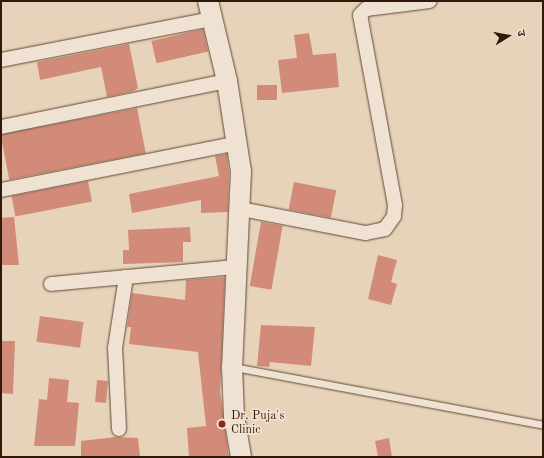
<!DOCTYPE html>
<meta charset="utf-8">
<style>
body{margin:0}
#map{position:relative;width:544px;height:458px;overflow:hidden;background:#e7d3b9;font-family:"Old Standard TT","Noto Serif Devanagari",serif}
div>[style]{position:absolute}
[style*='--x']{left:calc(var(--x)*1px);top:calc(var(--y)*1px);width:calc(var(--w)*1px);rotate:calc(var(--a)*1deg)}
.building>*{inset:0;background:#d28b79;transform-origin:0 0}
.roads{filter:drop-shadow(0 0 1px #5f4736) drop-shadow(0 0 1px #5f4736)}
.lane>*{height:7px;margin:-3.5px;padding:0 3.5px;transform-origin:3.5px;border-radius:3.5px;background:#efe2d2}
.street>*{height:14px;margin:-7px;padding:0 7px;transform-origin:7px;border-radius:7px;background:#efe2d2}
.secondary>*{height:20px;margin:-10px;padding:0 10px;transform-origin:10px;border-radius:10px;background:#efe2d2}
.dots>*{width:11px;height:11px;translate:-50% -50%;box-sizing:border-box;border:2px solid #efe2d2;border-radius:50%}
span{translate:-50% -50%;white-space:nowrap;text-align:center;line-height:1.15;-webkit-text-stroke:3.5px #efe2d2;paint-order:stroke}
.poi-label{font-size:12px;color:#32180b}
.left{translate:0 -50%;text-align:left}
.frame{position:absolute;inset:0;border:2px solid #32180b;pointer-events:none}
.north{position:absolute;left:488px;top:16px;width:40px;height:40px;-webkit-text-stroke:3px #efe2d2;paint-order:stroke;rotate:79deg;font-size:11px;font-weight:700;line-height:16px;text-align:center;color:#32180b}
.north::after{content:'';display:block;margin:auto;width:14px;height:18px;background:#32180b;clip-path:polygon(50% 0,100% 100%,50% 72%,0 100%)}
</style>
<div id="map">
<div class="building">
<i style="left:203px;top:29px;width:23px;height:53px;rotate:77deg"></i>
<i style="clip-path:polygon(309px 33px,313px 55px,336px 53px,339px 87px,282px 93px,278px 60px,297px 58px,294px 35px)"></i>
<i style="clip-path:polygon(129px 44px,138px 88px,134px 91px,107px 97px,101px 67px,40px 80px,37px 62px)"></i>
<i style="left:257px;top:85px;width:20px;height:15px"></i>
<i style="left:137px;top:108px;width:46px;height:139px;rotate:79deg"></i>
<i style="clip-path:polygon(227px 154px,229px 172px,228px 212px,201px 213px,201px 200px,132px 213px,129px 194px,219px 176px,215px 156px)"></i>
<i style="left:88px;top:181px;width:21px;height:78px;rotate:79deg"></i>
<i style="left:294px;top:182px;width:43px;height:28px;rotate:11deg"></i>
<i style="clip-path:polygon(14px 217px,19px 265px,1px 265px,1px 218px)"></i>
<i style="left:261px;top:222px;width:22px;height:65px;rotate:10deg"></i>
<i style="clip-path:polygon(190px 227px,191px 242px,183px 242px,183px 262px,123px 264px,123px 250px,129px 250px,128px 230px)"></i>
<i style="clip-path:polygon(378px 255px,397px 260px,391px 282px,397px 284px,391px 305px,368px 299px)"></i>
<i style="clip-path:polygon(225px 277px,220px 391px,229px 457px,189px 457px,187px 428px,206px 426px,198px 352px,129px 344px,131px 327px,127px 327px,132px 293px,185px 300px,186px 280px)"></i>
<i style="left:40px;top:316px;width:44px;height:26px;rotate:8deg"></i>
<i style="clip-path:polygon(261px 325px,315px 327px,311px 366px,270px 362px,269px 367px,257px 366px)"></i>
<i style="clip-path:polygon(1px 341px,15px 341px,13px 394px,1px 393px)"></i>
<i style="clip-path:polygon(49px 378px,69px 380px,67px 402px,79px 403px,75px 446px,34px 446px,39px 399px,47px 400px)"></i>
<i style="left:97px;top:380px;width:11px;height:22px;rotate:5deg"></i>
<i style="clip-path:polygon(115px 437px,138px 438px,140px 457px,81px 457px,81px 441px)"></i>
<i style="clip-path:polygon(389px 438px,392px 457px,378px 457px,375px 441px)"></i>
</div>
<div class="roads">
<div class="lane">
<i style="--x:234;--y:367;--w:314;--a:10.6"></i>
</div>
<div class="street">
<i style="--x:1;--y:60;--w:215;--a:-11"></i>
<i style="--x:1;--y:127;--w:231;--a:-11.5"></i>
<i style="--x:1;--y:190;--w:242;--a:-11.2"></i>
<i style="--x:241;--y:209;--w:127;--a:10.9"></i>
<i style="--x:366;--y:233;--w:19;--a:-12"></i>
<i style="--x:385;--y:229;--w:16;--a:-55"></i>
<i style="--x:394;--y:216;--w:11;--a:-85"></i>
<i style="--x:395;--y:205;--w:193;--a:-100.4"></i>
<i style="--x:360;--y:15;--w:8;--a:-45"></i>
<i style="--x:366;--y:9;--w:64;--a:-7.2"></i>
<i style="--x:51;--y:284;--w:186;--a:-5.3"></i>
<i style="--x:119;--y:429;--w:81;--a:-92.8"></i>
<i style="--x:115;--y:348;--w:72;--a:-81.2"></i>
</div>
<div class="secondary">
<i style="--x:208;--y:1;--w:82;--a:76.6"></i>
<i style="--x:227;--y:81;--w:91;--a:81.2"></i>
<i style="--x:241;--y:171;--w:196;--a:92.6"></i>
<i style="--x:232;--y:367;--w:49;--a:87.7"></i>
<i style="--x:234;--y:416;--w:42;--a:80.3"></i>
</div>
</div>
<div class="dots">
<i style="left:222px;top:424px;background:#8f2418"></i>
</div>
<div class="poi-label">
<span class="left" style="left:231px;top:424px">Dr. Puja's<br>Clinic</span>
</div>
<div class="frame"></div>
<div class="north">उ</div>
</div>
